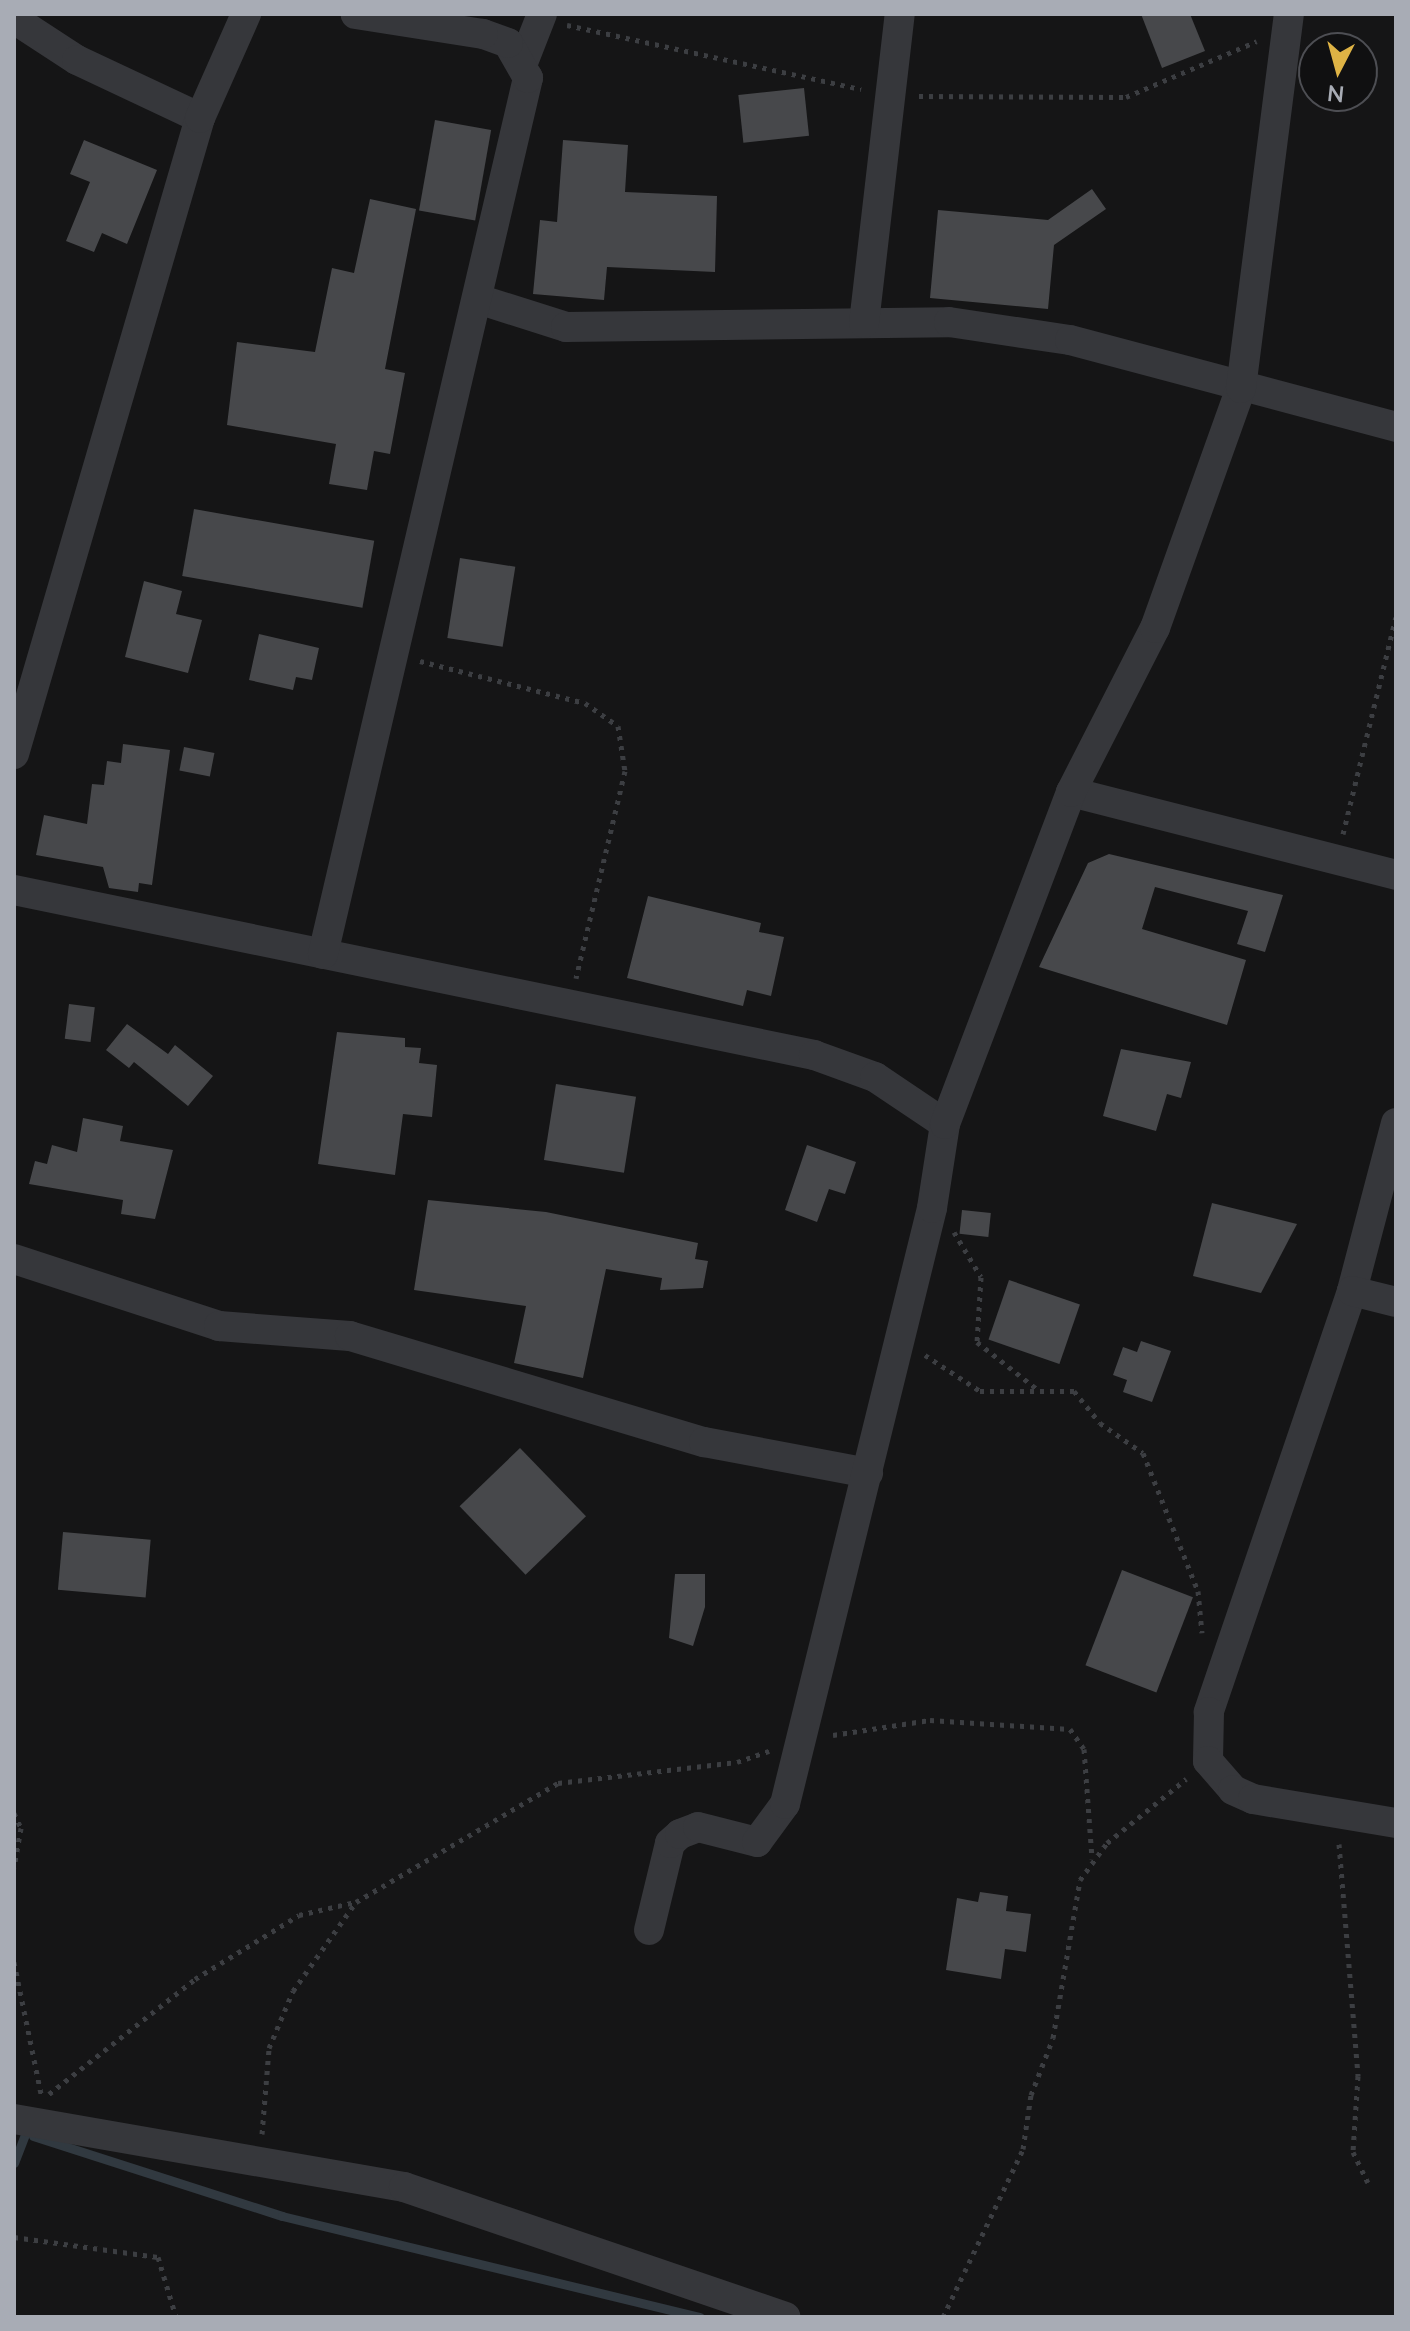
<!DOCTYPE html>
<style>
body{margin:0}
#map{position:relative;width:1410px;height:2331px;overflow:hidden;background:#151516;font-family:Lato,sans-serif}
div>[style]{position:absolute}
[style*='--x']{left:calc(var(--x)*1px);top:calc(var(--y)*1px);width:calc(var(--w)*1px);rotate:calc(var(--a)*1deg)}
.stream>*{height:9px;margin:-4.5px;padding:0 4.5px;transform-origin:4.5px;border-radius:4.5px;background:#313940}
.building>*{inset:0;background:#47484b;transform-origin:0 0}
.path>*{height:5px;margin-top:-2.5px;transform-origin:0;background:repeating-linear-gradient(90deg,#3c3e42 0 4px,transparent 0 10px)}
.minor>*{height:30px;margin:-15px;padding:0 15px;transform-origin:15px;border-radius:15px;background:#36373b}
span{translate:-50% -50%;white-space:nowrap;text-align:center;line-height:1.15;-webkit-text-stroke:7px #101011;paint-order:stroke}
.frame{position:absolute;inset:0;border:16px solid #a8acb5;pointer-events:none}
.north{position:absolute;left:1298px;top:32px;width:80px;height:80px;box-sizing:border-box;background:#101011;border:2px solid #4d4e53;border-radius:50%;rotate:186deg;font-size:22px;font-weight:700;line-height:32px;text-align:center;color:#a8acb5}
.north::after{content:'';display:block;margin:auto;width:28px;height:36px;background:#deb345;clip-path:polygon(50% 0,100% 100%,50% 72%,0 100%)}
</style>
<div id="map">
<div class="stream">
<i style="--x:33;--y:2136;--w:262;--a:17.8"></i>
<i style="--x:282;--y:2216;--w:430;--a:13.6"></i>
<i style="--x:14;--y:2163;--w:31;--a:-69"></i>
</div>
<div class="building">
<i style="clip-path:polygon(1141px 14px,1190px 14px,1205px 51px,1162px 68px)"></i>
<i style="left:804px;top:88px;width:48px;height:66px;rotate:84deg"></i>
<i style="left:435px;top:120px;width:57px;height:92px;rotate:10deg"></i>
<i style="clip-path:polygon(84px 140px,157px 170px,127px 244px,102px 233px,94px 252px,66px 241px,90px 182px,70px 174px)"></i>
<i style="clip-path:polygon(563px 140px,628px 145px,625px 192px,717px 196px,715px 272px,607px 267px,604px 300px,533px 294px,540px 220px,557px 222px)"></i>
<i style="clip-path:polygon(1092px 189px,1106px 209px,1054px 245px,1048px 309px,930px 298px,938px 210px,1048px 220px)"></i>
<i style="clip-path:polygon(370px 199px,416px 209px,385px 369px,405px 373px,390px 454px,374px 451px,367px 490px,329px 484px,336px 444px,227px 425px,237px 342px,315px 352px,332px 268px,354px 273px)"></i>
<i style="left:194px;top:509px;width:183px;height:68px;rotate:10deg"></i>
<i style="left:460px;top:558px;width:56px;height:81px;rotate:9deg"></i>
<i style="clip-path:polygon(144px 581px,182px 591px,176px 614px,202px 620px,188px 673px,125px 657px)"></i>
<i style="clip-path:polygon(259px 634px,319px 648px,312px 680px,296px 677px,293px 690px,249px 680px)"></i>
<i style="clip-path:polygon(123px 744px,170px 750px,152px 885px,139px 883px,138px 892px,109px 888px,103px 867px,36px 855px,44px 815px,87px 824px,92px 784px,104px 785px,107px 761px,121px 763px)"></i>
<i style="left:184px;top:747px;width:31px;height:24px;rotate:11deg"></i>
<i style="clip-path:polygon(1109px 854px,1283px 895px,1265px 952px,1237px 944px,1248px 911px,1155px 887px,1142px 929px,1246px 960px,1227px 1025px,1039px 967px,1088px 863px)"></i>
<i style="clip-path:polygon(648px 896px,761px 923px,759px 932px,784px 937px,771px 996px,747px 990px,743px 1006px,627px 978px)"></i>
<i style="left:69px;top:1004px;width:26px;height:35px;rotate:7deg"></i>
<i style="clip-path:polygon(127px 1024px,168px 1054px,175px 1045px,213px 1076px,188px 1106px,134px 1062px,129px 1068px,106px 1050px)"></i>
<i style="clip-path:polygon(337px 1032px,405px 1038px,405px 1047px,421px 1048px,419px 1063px,437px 1065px,432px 1117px,403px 1114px,395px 1175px,318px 1164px)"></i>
<i style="clip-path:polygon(1121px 1049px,1191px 1062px,1181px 1098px,1167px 1094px,1156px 1131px,1103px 1116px)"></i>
<i style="left:556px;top:1084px;width:81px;height:77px;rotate:9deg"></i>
<i style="clip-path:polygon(83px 1118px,123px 1126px,120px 1141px,173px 1150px,155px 1219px,121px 1214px,123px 1200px,29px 1184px,35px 1161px,47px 1164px,52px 1145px,77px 1152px)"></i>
<i style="clip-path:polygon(807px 1145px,856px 1162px,845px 1194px,829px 1189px,817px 1222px,785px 1210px)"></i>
<i style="clip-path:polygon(428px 1200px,546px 1212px,698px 1243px,695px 1259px,708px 1261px,703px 1288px,660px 1290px,662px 1278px,606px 1269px,583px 1378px,514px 1363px,526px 1306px,414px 1290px)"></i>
<i style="clip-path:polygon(1212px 1203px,1297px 1224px,1261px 1293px,1193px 1276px)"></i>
<i style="left:962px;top:1210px;width:29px;height:24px;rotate:6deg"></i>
<i style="left:1009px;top:1280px;width:75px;height:63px;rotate:19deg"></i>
<i style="clip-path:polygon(1141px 1341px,1171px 1351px,1152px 1402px,1123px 1392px,1127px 1380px,1113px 1375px,1123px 1347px,1137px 1352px)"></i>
<i style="left:520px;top:1448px;width:95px;height:84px;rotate:46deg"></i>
<i style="left:63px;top:1532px;width:88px;height:58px;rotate:5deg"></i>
<i style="left:1122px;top:1570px;width:76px;height:102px;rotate:21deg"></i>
<i style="clip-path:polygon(675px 1574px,705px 1574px,705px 1607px,693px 1646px,669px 1638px)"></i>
<i style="clip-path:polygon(980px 1892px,1008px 1896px,1006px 1911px,1031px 1914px,1026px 1952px,1005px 1949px,1001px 1979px,946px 1970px,957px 1898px,978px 1902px)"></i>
</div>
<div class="path">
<i style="--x:567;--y:25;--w:301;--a:12.3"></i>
<i style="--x:919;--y:96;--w:207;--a:0.3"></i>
<i style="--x:1126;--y:97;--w:142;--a:-23.1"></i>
<i style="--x:420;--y:661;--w:170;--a:14.3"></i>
<i style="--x:585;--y:703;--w:40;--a:34.9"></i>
<i style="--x:618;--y:726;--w:46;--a:81.2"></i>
<i style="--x:625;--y:771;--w:213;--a:103.3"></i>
<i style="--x:1343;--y:834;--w:223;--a:-76.3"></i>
<i style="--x:954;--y:1232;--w:52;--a:59"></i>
<i style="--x:981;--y:1277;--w:65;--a:93.5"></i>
<i style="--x:977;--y:1342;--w:76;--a:38.1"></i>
<i style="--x:925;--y:1355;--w:66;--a:33.2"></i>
<i style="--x:980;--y:1391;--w:94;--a:0"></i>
<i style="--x:1074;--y:1391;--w:41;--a:50.9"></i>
<i style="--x:1100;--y:1423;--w:52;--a:34.9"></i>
<i style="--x:1143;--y:1453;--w:149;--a:68.3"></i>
<i style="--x:1198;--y:1591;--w:42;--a:84.6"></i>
<i style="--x:833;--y:1735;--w:98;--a:-8.8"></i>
<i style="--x:930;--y:1720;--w:140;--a:3.7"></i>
<i style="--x:1070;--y:1729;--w:24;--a:55"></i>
<i style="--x:1084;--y:1749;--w:110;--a:85.8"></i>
<i style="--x:14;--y:1813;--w:17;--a:65"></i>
<i style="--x:21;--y:1828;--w:40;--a:100"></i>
<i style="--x:1339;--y:1844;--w:233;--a:85.3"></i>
<i style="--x:1358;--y:2076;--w:76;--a:93.8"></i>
<i style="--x:1353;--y:2152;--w:34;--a:64"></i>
<i style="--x:14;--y:1962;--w:135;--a:78.4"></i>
<i style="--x:49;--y:2094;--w:186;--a:-38.2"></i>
<i style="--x:195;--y:1979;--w:122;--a:-31.6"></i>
<i style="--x:299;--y:1915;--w:57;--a:-13.1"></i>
<i style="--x:262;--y:2134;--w:86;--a:-85.3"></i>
<i style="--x:269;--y:2048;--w:62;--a:-67.2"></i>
<i style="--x:293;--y:1991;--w:109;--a:-54.7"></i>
<i style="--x:356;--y:1902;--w:234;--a:-30.5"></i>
<i style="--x:558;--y:1783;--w:180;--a:-6.7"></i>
<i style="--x:737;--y:1762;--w:34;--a:-19"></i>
<i style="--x:14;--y:2237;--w:145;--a:7.9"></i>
<i style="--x:158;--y:2257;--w:63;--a:73.3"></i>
<i style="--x:943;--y:2317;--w:186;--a:-64.5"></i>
<i style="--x:1023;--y:2149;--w:55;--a:-81.6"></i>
<i style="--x:1031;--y:2095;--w:61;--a:-68.9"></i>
<i style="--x:1053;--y:2038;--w:160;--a:-80.3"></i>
<i style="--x:1080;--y:1880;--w:46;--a:-53.9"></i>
<i style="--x:1107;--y:1843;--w:102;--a:-39"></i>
</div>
<div class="minor">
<i style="--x:14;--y:19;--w:75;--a:33.1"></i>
<i style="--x:77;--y:60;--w:136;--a:25.2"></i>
<i style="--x:524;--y:60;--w:49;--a:-68.6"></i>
<i style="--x:481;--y:300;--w:89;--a:17.6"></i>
<i style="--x:566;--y:327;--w:383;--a:-0.7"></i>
<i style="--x:949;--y:322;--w:122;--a:8.5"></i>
<i style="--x:1070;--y:340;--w:337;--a:14.9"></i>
<i style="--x:864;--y:323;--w:311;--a:-83.4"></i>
<i style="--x:14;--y:754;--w:663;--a:-73.7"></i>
<i style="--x:200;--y:118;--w:114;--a:-66.1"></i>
<i style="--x:1071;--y:792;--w:335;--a:14.3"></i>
<i style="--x:14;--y:890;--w:817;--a:11.65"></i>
<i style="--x:814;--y:1055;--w:65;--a:19.8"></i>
<i style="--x:875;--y:1077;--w:84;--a:33.9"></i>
<i style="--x:323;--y:954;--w:900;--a:-76.83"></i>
<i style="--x:528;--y:78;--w:40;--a:-119.7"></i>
<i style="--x:508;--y:43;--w:27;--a:-160"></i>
<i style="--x:483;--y:34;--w:129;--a:-171.1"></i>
<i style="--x:1396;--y:1123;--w:174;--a:104.7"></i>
<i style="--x:1352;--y:1291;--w:445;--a:108.8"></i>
<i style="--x:1209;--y:1712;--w:49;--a:91.2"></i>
<i style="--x:1208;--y:1761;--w:38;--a:49"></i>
<i style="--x:1233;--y:1790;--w:22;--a:24"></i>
<i style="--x:1253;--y:1799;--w:145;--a:9.5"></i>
<i style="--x:14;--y:1259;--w:216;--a:18.1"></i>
<i style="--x:219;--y:1326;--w:131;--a:4.4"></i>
<i style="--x:350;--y:1336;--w:370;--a:16.7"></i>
<i style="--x:704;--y:1442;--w:167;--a:10.7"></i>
<i style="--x:1352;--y:1291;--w:45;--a:14"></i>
<i style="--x:649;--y:1930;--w:89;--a:-76.4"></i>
<i style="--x:670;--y:1843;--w:13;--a:-42"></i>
<i style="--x:680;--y:1834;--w:19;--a:-21"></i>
<i style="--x:698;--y:1827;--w:61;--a:14.3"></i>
<i style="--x:757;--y:1842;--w:47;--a:-53.6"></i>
<i style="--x:785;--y:1804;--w:614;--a:-76.14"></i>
<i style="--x:932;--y:1208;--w:85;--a:-81.2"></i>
<i style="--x:945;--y:1124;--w:355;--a:-69.2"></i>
<i style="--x:1071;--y:792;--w:184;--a:-62.9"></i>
<i style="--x:1155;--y:628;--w:255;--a:-70.3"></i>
<i style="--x:1241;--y:388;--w:377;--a:-82.7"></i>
<i style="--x:14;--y:2119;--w:396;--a:9.9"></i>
<i style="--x:404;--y:2187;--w:403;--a:18.8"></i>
</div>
<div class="frame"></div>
<div class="north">N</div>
</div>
